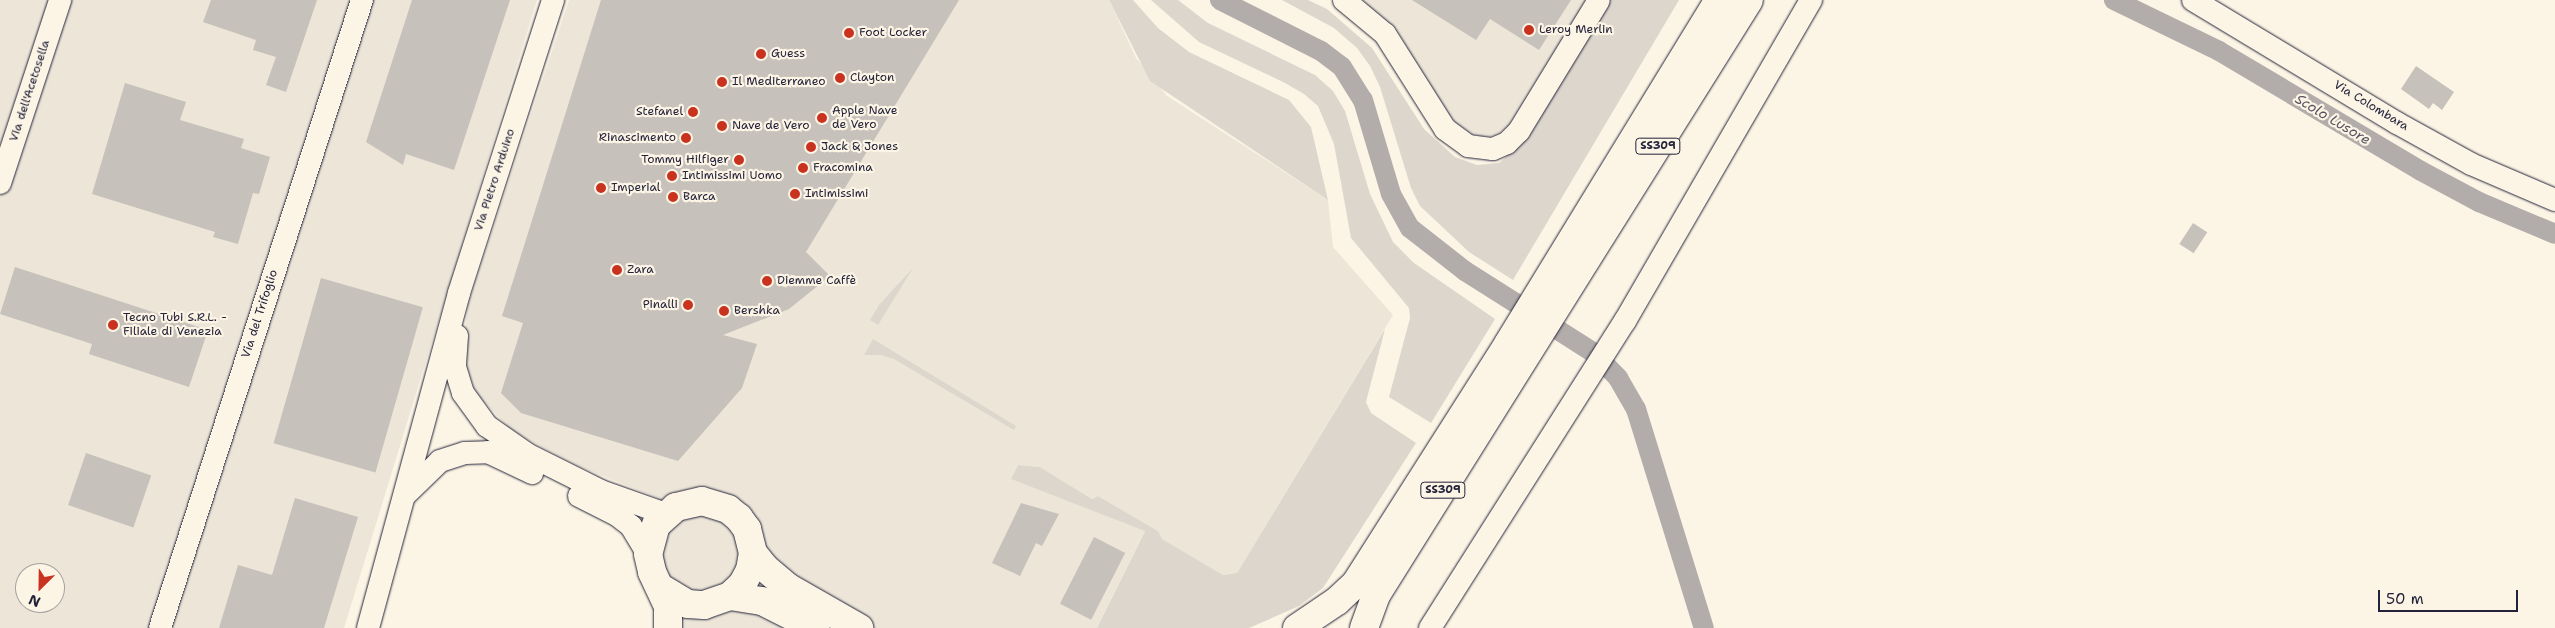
<!DOCTYPE html>
<meta charset="utf-8">
<style>
body{margin:0}
#map{position:relative;width:2555px;height:628px;overflow:hidden;background:#fcf5e5;font-family:"Shantell Sans",sans-serif}
div>[style]{position:absolute}
[style*='--x']{left:calc(var(--x)*1px);top:calc(var(--y)*1px);width:calc(var(--w)*1px);rotate:calc(var(--a)*1deg)}
.built>*{inset:0;background:#ece5d8}
.green>*{inset:0;background:#dcd6cc}
.canal>*{height:20px;margin:-10px;padding:0 10px;transform-origin:10px;border-radius:10px;background:#b2adab}
.building>*{inset:0;background:#c6c1bb;transform-origin:0 0}
.roads{filter:drop-shadow(0 0 1px #22223b) drop-shadow(0 0 1px #22223b)}
.minor>*{height:22px;margin:-11px;padding:0 11px;transform-origin:11px;border-radius:11px;background:#fcf5e5}
.tertiary>*{height:28px;margin:-14px;padding:0 14px;transform-origin:14px;border-radius:14px;background:#fcf5e5}
.primary>*{height:28px;margin:-14px;padding:0 14px;transform-origin:14px;border-radius:14px;background:#fcf5e5}
.dots>*{width:14px;height:14px;translate:-50% -50%;box-sizing:border-box;border:2px solid #fcf5e5;border-radius:50%}
span{translate:-50% -50%;white-space:nowrap;text-align:center;line-height:1.15;-webkit-text-stroke:4.5px #fcf5e5;paint-order:stroke}
.shield-label span{padding:1px 4px;background:#fcf5e5;border:1px solid;border-radius:4px;-webkit-text-stroke-width:0}
.shield-label{font-size:11px;color:#22223b;font-weight:700}
.poi-label{font-size:12px;color:#22223b}
.left{translate:0 -50%;text-align:left}
.right{translate:-100% -50%;text-align:right}
.street-label{font-size:12px;color:#22223b}
.water-label{font-size:14px;color:#545362;font-style:italic}
.north{position:absolute;left:15px;top:563px;width:50px;height:50px;box-sizing:border-box;background:#fcf5e5;border:1px solid #a5a1a1;border-radius:50%;rotate:203deg;font-size:14px;font-weight:700;line-height:20px;text-align:center;color:#22223b}
.north::after{content:'';display:block;margin:auto;width:18px;height:22px;background:#c8321e;clip-path:polygon(50% 0,100% 100%,50% 72%,0 100%)}
.scale{position:absolute;left:2378px;top:590px;width:140px;height:22px;box-sizing:border-box;border:2px solid #22223b;border-top:0;padding-left:6px;font-size:15px;line-height:18px;white-space:nowrap;color:#22223b;-webkit-text-stroke:4px #fcf5e5;paint-order:stroke}
</style>
<div id="map">
<div class="built">
<i style="clip-path:polygon(evenodd,0 0,537px 0,344px 628px,0 628px,0 0,25px 573px,55px 573px,55px 603px,25px 603px,25px 573px)"></i>
<i style="clip-path:polygon(569px 0,1109px 0,1136px 58px,1167px 96px,1328px 200px,1333px 247px,1393px 315px,1237px 573px,1223px 575px,1161px 539px,1158px 531px,1098px 496px,1092px 499px,1040px 467px,1018px 465px,1011px 479px,1145px 530px,1097px 628px,677px 628px,647px 533px,658px 498px,578px 466px,513px 432px,476px 393px,462px 355px,468px 304px)"></i>
<i style="clip-path:polygon(1362px 0,1588px 0,1509px 127px,1495px 135px,1482px 137px,1464px 131px,1447px 114px,1399px 35px)"></i>
</div>
<div class="green">
<i style="clip-path:polygon(1109px 0,1133px 0,1158px 28px,1189px 52px,1289px 100px,1311px 127px,1328px 200px,1150px 81px)"></i>
<i style="clip-path:polygon(1151px 0,1178px 0,1208px 23px,1315px 75px,1333px 91px,1345px 111px,1370px 194px,1393px 242px,1414px 263px,1495px 319px,1431px 423px,1389px 397px,1410px 318px,1409px 308px,1351px 238px,1334px 144px,1318px 106px,1304px 94px,1285px 83px,1199px 42px)"></i>
<i style="clip-path:polygon(1282px 0,1308px 0,1327px 9px,1372px 48px,1424px 129px,1455px 157px,1477px 165px,1499px 163px,1519px 146px,1610px 0,1679px 0,1513px 280px,1469px 252px,1420px 206px,1411px 188px,1380px 87px,1370px 66px,1357px 48px,1334px 28px)"></i>
<i style="clip-path:polygon(913px 268px,878px 325px,870px 320px,879px 305px)"></i>
<i style="clip-path:polygon(1385px 329px,1366px 402px,1371px 413px,1416px 443px,1323px 588px,1299px 606px,1249px 628px,1097px 628px,1145px 531px,1011px 479px,1018px 465px,1040px 467px,1092px 499px,1098px 496px,1158px 531px,1162px 539px,1223px 575px,1237px 573px)"></i>
<i style="clip-path:polygon(873px 339px,1016px 426px,1014px 430px,894px 359px,881px 355px,864px 355px)"></i>
</div>
<div class="canal">
<i style="--x:1220;--y:0;--w:113;--a:26.8"></i>
<i style="--x:1321;--y:51;--w:26;--a:37"></i>
<i style="--x:1342;--y:67;--w:39;--a:58"></i>
<i style="--x:1363;--y:100;--w:98;--a:73.4"></i>
<i style="--x:1391;--y:194;--w:39;--a:61"></i>
<i style="--x:1410;--y:228;--w:70;--a:38"></i>
<i style="--x:1465;--y:271;--w:153;--a:32.4"></i>
<i style="--x:1594;--y:353;--w:35;--a:46"></i>
<i style="--x:1618;--y:378;--w:36;--a:60"></i>
<i style="--x:1636;--y:409;--w:229;--a:72.8"></i>
<i style="--x:2114;--y:0;--w:117;--a:25.9"></i>
<i style="--x:2219;--y:51;--w:235;--a:30.7"></i>
<i style="--x:2421;--y:171;--w:66;--a:28.1"></i>
<i style="--x:2479;--y:202;--w:82;--a:22.8"></i>
</div>
<div class="building">
<i style="clip-path:polygon(211px 0,317px 0,286px 92px,266px 85px,276px 57px,253px 50px,256px 40px,203px 22px)"></i>
<i style="clip-path:polygon(412px 0,510px 0,454px 170px,406px 154px,403px 165px,366px 142px)"></i>
<i style="clip-path:polygon(601px 0,959px 0,806px 252px,830px 276px,789px 309px,723px 335px,757px 344px,742px 388px,678px 461px,521px 413px,501px 393px,523px 323px,502px 316px)"></i>
<i style="clip-path:polygon(1412px 0,1571px 0,1539px 50px,1490px 19px,1476px 40px)"></i>
<i style="clip-path:polygon(2416px 66px,2454px 92px,2442px 110px,2433px 103px,2429px 109px,2401px 89px)"></i>
<i style="clip-path:polygon(125px 83px,186px 102px,180px 120px,244px 139px,241px 148px,270px 157px,259px 194px,253px 193px,238px 244px,213px 237px,215px 232px,92px 194px)"></i>
<i style="left:2193px;top:223px;width:17px;height:25px;rotate:33deg"></i>
<i style="clip-path:polygon(15px 267px,208px 330px,189px 387px,89px 354px,92px 344px,0 314px)"></i>
<i style="left:321px;top:278px;width:106px;height:172px;rotate:16deg"></i>
<i style="left:86px;top:453px;width:69px;height:55px;rotate:19deg"></i>
<i style="clip-path:polygon(295px 498px,358px 517px,324px 628px,219px 628px,238px 565px,272px 575px)"></i>
<i style="clip-path:polygon(1021px 503px,1059px 514px,1042px 546px,1036px 543px,1020px 576px,992px 563px)"></i>
<i style="left:1094px;top:537px;width:35px;height:75px;rotate:27deg"></i>
</div>
<div class="roads">
<div class="minor">
<i style="--x:1344;--y:0;--w:53;--a:39.7"></i>
<i style="--x:1385;--y:34;--w:112;--a:57.7"></i>
<i style="--x:1445;--y:129;--w:29;--a:36"></i>
<i style="--x:1468;--y:146;--w:25;--a:7"></i>
<i style="--x:1493;--y:149;--w:15;--a:-23"></i>
<i style="--x:1507;--y:143;--w:17;--a:-45"></i>
<i style="--x:1519;--y:131;--w:153;--a:-58.6"></i>
<i style="--x:2193;--y:0;--w:238;--a:31.1"></i>
<i style="--x:2397;--y:123;--w:85;--a:29"></i>
<i style="--x:2471;--y:164;--w:91;--a:23.2"></i>
<i style="--x:0;--y:183;--w:193;--a:-71.8"></i>
<i style="--x:457;--y:336;--w:31;--a:94"></i>
<i style="--x:455;--y:367;--w:27;--a:73"></i>
<i style="--x:463;--y:393;--w:41;--a:54"></i>
<i style="--x:487;--y:426;--w:49;--a:35"></i>
<i style="--x:527;--y:454;--w:83;--a:26.6"></i>
<i style="--x:601;--y:491;--w:69;--a:19.5"></i>
<i style="--x:406;--y:494;--w:47;--a:-44.1"></i>
<i style="--x:440;--y:461;--w:26;--a:-18"></i>
<i style="--x:465;--y:453;--w:23;--a:-2"></i>
<i style="--x:488;--y:452;--w:49;--a:25.5"></i>
<i style="--x:579;--y:496;--w:42;--a:26.6"></i>
<i style="--x:617;--y:515;--w:18;--a:38"></i>
<i style="--x:631;--y:526;--w:33;--a:59"></i>
<i style="--x:160;--y:628;--w:660;--a:-72.17"></i>
<i style="--x:368;--y:628;--w:347;--a:-74.8"></i>
<i style="--x:459;--y:293;--w:308;--a:-72.2"></i>
<i style="--x:1430;--y:628;--w:364;--a:-57.6"></i>
<i style="--x:1625;--y:321;--w:371;--a:-59.9"></i>
</div>
<div class="tertiary">
<i style="--x:753;--y:553;--w:19;--a:51"></i>
<i style="--x:765;--y:568;--w:31;--a:40"></i>
<i style="--x:789;--y:588;--w:81;--a:29.7"></i>
<i style="--x:661;--y:588;--w:31;--a:31"></i>
<i style="--x:688;--y:604;--w:16;--a:4"></i>
<i style="--x:704;--y:605;--w:28;--a:-19"></i>
<i style="--x:730;--y:596;--w:16;--a:-43"></i>
<i style="--x:742;--y:585;--w:17;--a:-62"></i>
<i style="--x:750;--y:570;--w:17;--a:-80"></i>
<i style="--x:753;--y:553;--w:25;--a:-104"></i>
<i style="--x:747;--y:529;--w:14;--a:-126"></i>
<i style="--x:739;--y:518;--w:14;--a:-141"></i>
<i style="--x:728;--y:509;--w:27;--a:-163"></i>
<i style="--x:702;--y:501;--w:27;--a:167"></i>
<i style="--x:676;--y:507;--w:27;--a:138"></i>
<i style="--x:656;--y:525;--w:30;--a:105"></i>
<i style="--x:648;--y:554;--w:18;--a:77"></i>
<i style="--x:652;--y:572;--w:38;--a:65"></i>
<i style="--x:668;--y:607;--w:21;--a:90"></i>
<i style="--x:730;--y:596;--w:32;--a:9"></i>
<i style="--x:762;--y:601;--w:60;--a:26.6"></i>
</div>
<div class="primary">
<i style="--x:1297;--y:628;--w:48;--a:-34"></i>
<i style="--x:1337;--y:601;--w:26;--a:-43"></i>
<i style="--x:1356;--y:583;--w:283;--a:-57.5"></i>
<i style="--x:1508;--y:344;--w:404;--a:-58.5"></i>
<i style="--x:1364;--y:628;--w:35;--a:-70"></i>
<i style="--x:1376;--y:595;--w:702;--a:-57.92"></i>
</div>
</div>
<div class="dots">
<i style="left:1529px;top:30px;background:#c8321e"></i>
<i style="left:849px;top:33px;background:#c8321e"></i>
<i style="left:761px;top:54px;background:#c8321e"></i>
<i style="left:840px;top:78px;background:#c8321e"></i>
<i style="left:722px;top:82px;background:#c8321e"></i>
<i style="left:693px;top:112px;background:#c8321e"></i>
<i style="left:822px;top:118px;background:#c8321e"></i>
<i style="left:722px;top:126px;background:#c8321e"></i>
<i style="left:686px;top:138px;background:#c8321e"></i>
<i style="left:811px;top:147px;background:#c8321e"></i>
<i style="left:739px;top:160px;background:#c8321e"></i>
<i style="left:803px;top:168px;background:#c8321e"></i>
<i style="left:672px;top:176px;background:#c8321e"></i>
<i style="left:601px;top:188px;background:#c8321e"></i>
<i style="left:795px;top:194px;background:#c8321e"></i>
<i style="left:673px;top:197px;background:#c8321e"></i>
<i style="left:617px;top:270px;background:#c8321e"></i>
<i style="left:767px;top:281px;background:#c8321e"></i>
<i style="left:688px;top:305px;background:#c8321e"></i>
<i style="left:724px;top:311px;background:#c8321e"></i>
<i style="left:113px;top:325px;background:#c8321e"></i>
</div>
<div class="shield-label">
<span style="left:1658px;top:146px">SS309</span>
<span style="left:1443px;top:490px">SS309</span>
</div>
<div class="poi-label">
<span class="left" style="left:1539px;top:30px">Leroy Merlin</span>
<span class="left" style="left:859px;top:33px">Foot Locker</span>
<span class="left" style="left:771px;top:54px">Guess</span>
<span class="left" style="left:850px;top:78px">Clayton</span>
<span class="left" style="left:732px;top:82px">Il Mediterraneo</span>
<span class="left" style="left:832px;top:118px">Apple Nave<br>de Vero</span>
<span class="right" style="left:683px;top:112px">Stefanel</span>
<span class="left" style="left:732px;top:126px">Nave de Vero</span>
<span class="right" style="left:676px;top:138px">Rinascimento</span>
<span class="left" style="left:821px;top:147px">Jack &amp; Jones</span>
<span class="right" style="left:729px;top:160px">Tommy Hilfiger</span>
<span class="left" style="left:813px;top:168px">Fracomina</span>
<span class="left" style="left:682px;top:176px">Intimissimi Uomo</span>
<span class="left" style="left:611px;top:188px">Imperial</span>
<span class="left" style="left:805px;top:194px">Intimissimi</span>
<span class="left" style="left:683px;top:197px">Barca</span>
<span class="left" style="left:627px;top:270px">Zara</span>
<span class="left" style="left:777px;top:281px">Diemme Caffè</span>
<span class="right" style="left:678px;top:305px">Pinalli</span>
<span class="left" style="left:734px;top:311px">Bershka</span>
<span class="left" style="left:123px;top:325px">Tecno Tubi S.R.L. -<br>Filiale di Venezia</span>
</div>
<div class="street-label">
<span style="left:30px;top:91px;rotate:-72deg">Via dell'Acetosella</span>
<span style="left:2371px;top:106px;rotate:31deg">Via Colombara</span>
<span style="left:495px;top:180px;rotate:-72deg">Via Pietro Arduino</span>
<span style="left:260px;top:314px;rotate:-72deg">Via del Trifoglio</span>
</div>
<div class="water-label">
<span style="left:2333px;top:119px;rotate:31deg">Scolo Lusore</span>
</div>
<div class="north">N</div>
<div class="scale">50 m</div>
</div>
